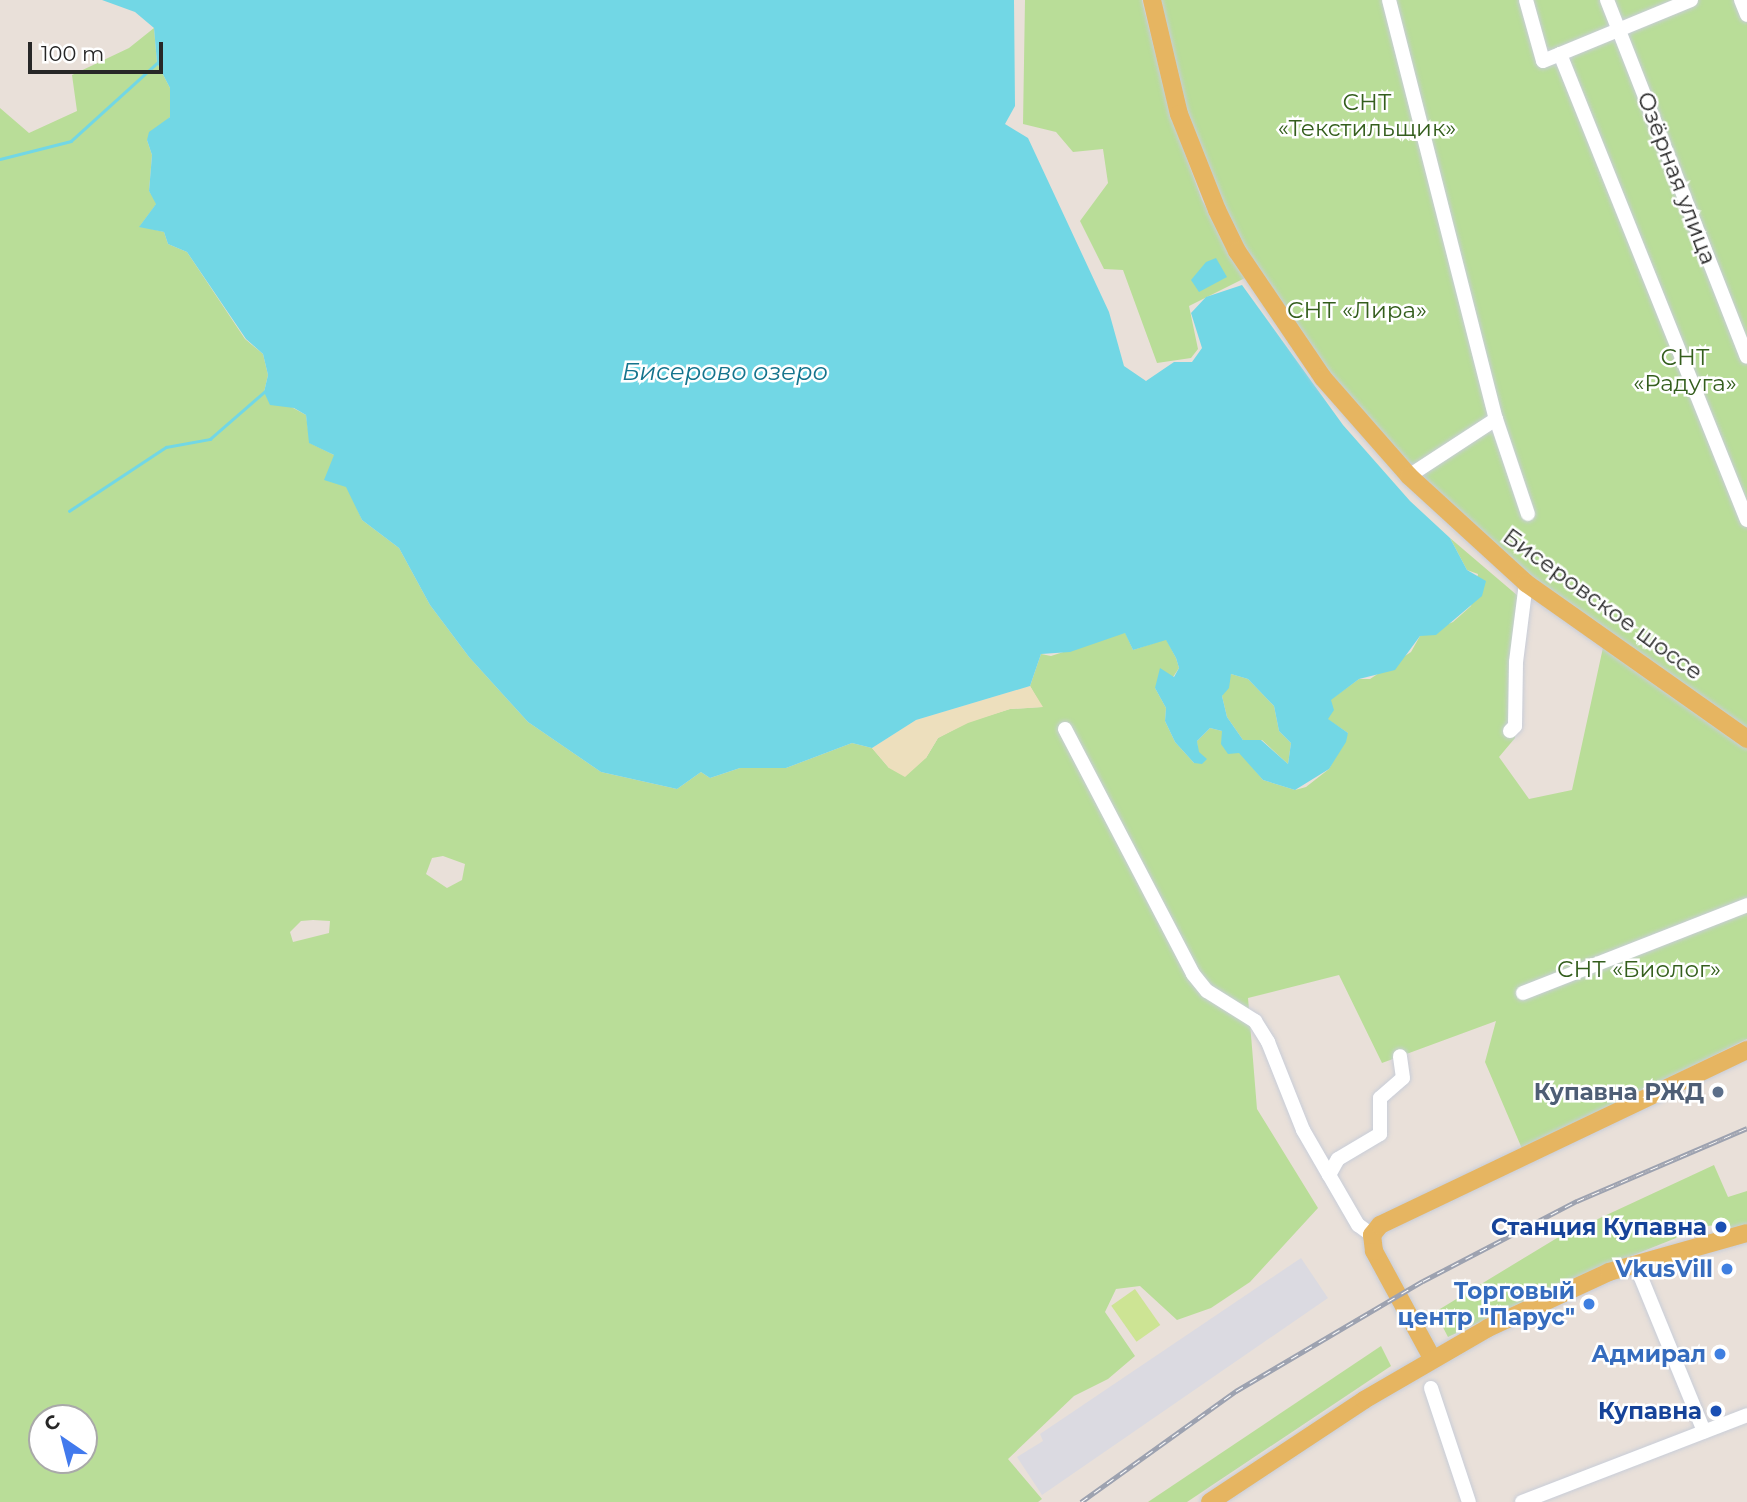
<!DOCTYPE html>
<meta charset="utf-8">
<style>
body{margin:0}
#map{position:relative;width:1747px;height:1502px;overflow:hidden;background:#e9e0d9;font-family:Montserrat,sans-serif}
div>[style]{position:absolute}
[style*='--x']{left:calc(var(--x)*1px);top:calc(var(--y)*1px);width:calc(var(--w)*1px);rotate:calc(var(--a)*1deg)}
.industrial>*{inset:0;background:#dbdae1}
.green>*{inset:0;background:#b9dd98}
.sand>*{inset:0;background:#eddfbd}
.pitch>*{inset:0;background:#cde494;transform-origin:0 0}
.water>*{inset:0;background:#72d7e5}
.stream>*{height:2.5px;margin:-1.25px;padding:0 1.25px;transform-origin:1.25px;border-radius:1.25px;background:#72d7e5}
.roads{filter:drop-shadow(0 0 2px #c8cdd8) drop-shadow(0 0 2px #c8cdd8)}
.minor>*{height:14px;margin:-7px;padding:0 7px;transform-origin:7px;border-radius:7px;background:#fff}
.major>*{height:18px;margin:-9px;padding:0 9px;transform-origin:9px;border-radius:9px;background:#e6b561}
.rail>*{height:5px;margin-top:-2.5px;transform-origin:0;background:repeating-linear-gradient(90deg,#fff 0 8px,#9da2b0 0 16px);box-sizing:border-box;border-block:2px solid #9da2b0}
.dots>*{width:19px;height:19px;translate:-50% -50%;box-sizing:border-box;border:4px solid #fff;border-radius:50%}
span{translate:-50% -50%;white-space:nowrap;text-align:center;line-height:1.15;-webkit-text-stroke:5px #fff;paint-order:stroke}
.park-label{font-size:23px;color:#345e1d}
.street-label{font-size:23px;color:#272727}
.service-label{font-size:23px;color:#4e5e75;font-weight:700}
.right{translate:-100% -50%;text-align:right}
.transit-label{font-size:23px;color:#164399;font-weight:700}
.shop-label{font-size:23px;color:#366cbe;font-weight:700}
.water-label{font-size:24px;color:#15748d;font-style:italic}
.north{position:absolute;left:28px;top:1404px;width:70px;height:70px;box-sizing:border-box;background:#fff;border:2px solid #a9a9a9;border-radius:50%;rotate:325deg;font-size:19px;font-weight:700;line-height:28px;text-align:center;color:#272727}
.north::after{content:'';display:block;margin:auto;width:24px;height:32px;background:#427aed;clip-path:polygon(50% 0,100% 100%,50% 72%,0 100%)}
.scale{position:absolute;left:28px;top:42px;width:135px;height:32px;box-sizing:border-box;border:4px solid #272727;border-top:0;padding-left:9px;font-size:21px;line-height:24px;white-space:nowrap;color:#272727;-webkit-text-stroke:5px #fff;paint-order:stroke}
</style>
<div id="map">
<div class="industrial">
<i style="clip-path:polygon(1301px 1258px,1328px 1298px,1042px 1495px,1017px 1457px,1043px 1441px,1040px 1434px)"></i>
</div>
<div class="green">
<i style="clip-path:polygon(1025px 0,1142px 0,1170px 112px,1202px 200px,1245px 278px,1189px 306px,1198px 349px,1191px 358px,1157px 363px,1123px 270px,1104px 269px,1080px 221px,1108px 183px,1103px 149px,1073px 152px,1056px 132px,1023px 124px)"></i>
<i style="clip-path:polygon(1158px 0,1747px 0,1747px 732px,1529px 578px,1414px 472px,1328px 374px,1242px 248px,1185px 112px)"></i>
<i style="clip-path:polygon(evenodd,154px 28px,157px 63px,170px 88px,170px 117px,147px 140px,152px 155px,149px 191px,157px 203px,140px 226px,164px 232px,168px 244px,187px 252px,245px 339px,263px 354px,268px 375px,264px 392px,306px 415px,310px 443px,334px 455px,362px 520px,399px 548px,430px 605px,469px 657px,528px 722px,601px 772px,677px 789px,701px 772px,710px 778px,740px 768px,786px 768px,852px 743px,872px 748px,889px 768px,926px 758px,938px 738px,968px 722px,1010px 709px,1042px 707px,1030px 686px,1041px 654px,1051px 656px,1125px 632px,1133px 650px,1166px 639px,1176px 658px,1179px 668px,1173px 677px,1155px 688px,1166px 708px,1165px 721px,1175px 742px,1194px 763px,1206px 759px,1198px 753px,1197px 741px,1210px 728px,1222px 731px,1263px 780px,1295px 790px,1306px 787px,1329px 769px,1348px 733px,1327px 719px,1330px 700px,1359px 679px,1370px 679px,1411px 652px,1420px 636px,1453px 622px,1471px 606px,1478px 574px,1467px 570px,1450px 538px,1525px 602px,1515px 738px,1499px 757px,1529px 799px,1572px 790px,1604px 643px,1747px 745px,1747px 1039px,1523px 1151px,1485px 1062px,1496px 1021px,1382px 1063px,1339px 975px,1248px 998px,1257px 1109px,1318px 1208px,1250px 1282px,1211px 1308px,1177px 1320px,1140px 1286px,1116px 1289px,1105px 1312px,1135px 1356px,1108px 1379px,1074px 1396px,1008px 1459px,1042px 1499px,1038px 1502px,0 1502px,0 108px,29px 133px,77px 111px,72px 75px,129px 48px,154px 28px,443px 856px,465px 864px,462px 880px,447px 888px,426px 874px,432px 858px,443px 856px,154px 28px,313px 920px,330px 921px,329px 933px,293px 942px,290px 932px,301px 921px,313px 920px,154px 28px,42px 1418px,84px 1418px,84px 1460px,42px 1460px,42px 1418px)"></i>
<i style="clip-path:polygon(1231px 674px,1248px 679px,1274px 706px,1279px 731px,1291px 743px,1288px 764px,1262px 740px,1243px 740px,1227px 717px,1222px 696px)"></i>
<i style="clip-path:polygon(1714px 1165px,1728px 1197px,1747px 1191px,1747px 1233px,1728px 1237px,1719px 1225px,1706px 1226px,1554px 1287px,1448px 1337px,1435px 1312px,1557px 1238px)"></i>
<i style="clip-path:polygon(1381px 1346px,1391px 1366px,1187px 1502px,1148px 1502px)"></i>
</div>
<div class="sand">
<i style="clip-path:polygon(1030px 686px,1043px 707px,1010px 709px,968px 723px,938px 738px,926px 758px,905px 777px,889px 768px,872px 748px,916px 720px)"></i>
</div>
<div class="pitch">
<i style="left:1135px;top:1289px;width:44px;height:29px;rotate:55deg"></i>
</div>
<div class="water">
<i style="clip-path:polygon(evenodd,102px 0,1014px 0,1015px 106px,1005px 124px,1028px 138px,1109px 312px,1124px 366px,1146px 381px,1174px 362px,1192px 362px,1202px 348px,1191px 313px,1206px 297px,1242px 285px,1343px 425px,1410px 501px,1450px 538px,1467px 570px,1486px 581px,1482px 596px,1436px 635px,1420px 636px,1395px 670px,1359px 679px,1331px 700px,1334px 710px,1328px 719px,1348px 733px,1346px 742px,1329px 769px,1295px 790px,1263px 780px,1239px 753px,1228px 754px,1221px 744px,1222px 731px,1210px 728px,1197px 741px,1199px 752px,1207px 759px,1202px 764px,1194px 763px,1175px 742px,1165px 721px,1166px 708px,1155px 688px,1160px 668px,1174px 677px,1179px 668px,1176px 658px,1166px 640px,1133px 650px,1125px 633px,1070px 652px,1041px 654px,1030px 686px,916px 720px,872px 748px,852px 743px,786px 768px,740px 768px,710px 778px,701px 772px,677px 789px,601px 772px,528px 722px,469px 657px,430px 605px,399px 548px,362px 520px,346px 487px,324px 480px,334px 455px,309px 443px,306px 415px,294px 408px,270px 405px,264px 392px,268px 375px,263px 354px,246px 339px,187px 252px,168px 244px,164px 232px,139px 227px,156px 204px,149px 191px,152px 155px,147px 140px,149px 132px,170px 117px,170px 88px,157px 63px,154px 28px,135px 12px,102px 0,1231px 674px,1248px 679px,1274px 706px,1279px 731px,1291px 743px,1288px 764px,1261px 740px,1243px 740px,1227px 717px,1222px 696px,1229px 688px,1231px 674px)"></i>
<i style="clip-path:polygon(1216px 258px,1227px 277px,1199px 292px,1191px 280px,1206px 262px)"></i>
</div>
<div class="stream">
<i style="--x:0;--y:159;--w:73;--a:-14.2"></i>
<i style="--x:71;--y:141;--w:116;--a:-42.2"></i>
<i style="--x:69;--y:511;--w:116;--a:-33.4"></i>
<i style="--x:166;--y:447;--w:45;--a:-10.3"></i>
<i style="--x:210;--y:439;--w:72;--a:-41"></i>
</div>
<div class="roads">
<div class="minor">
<i style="--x:1389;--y:0;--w:432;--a:75.7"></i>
<i style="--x:1496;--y:419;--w:104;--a:146.8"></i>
<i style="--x:1526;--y:0;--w:63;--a:74.4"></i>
<i style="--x:1543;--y:61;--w:18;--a:-22"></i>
<i style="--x:1607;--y:0;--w:383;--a:68.6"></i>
<i style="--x:1691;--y:0;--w:142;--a:157.6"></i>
<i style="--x:1560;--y:54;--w:502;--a:68.14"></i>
<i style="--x:1741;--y:0;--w:16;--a:68"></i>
<i style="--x:1496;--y:419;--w:100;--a:71.4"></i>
<i style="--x:1065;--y:729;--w:276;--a:62.4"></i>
<i style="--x:1193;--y:974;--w:22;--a:51"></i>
<i style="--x:1207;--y:991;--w:57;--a:32"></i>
<i style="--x:1255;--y:1021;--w:25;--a:58"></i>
<i style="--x:1268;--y:1042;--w:95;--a:68.3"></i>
<i style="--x:1303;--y:1130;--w:52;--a:60"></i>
<i style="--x:1510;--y:731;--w:7;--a:-45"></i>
<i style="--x:1515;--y:726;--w:64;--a:-89.1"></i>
<i style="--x:1516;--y:662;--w:80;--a:-82.8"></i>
<i style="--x:1523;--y:993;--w:241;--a:-21.4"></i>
<i style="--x:1372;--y:1235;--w:17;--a:-144"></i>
<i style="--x:1358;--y:1225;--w:58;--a:-120.1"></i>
<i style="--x:1329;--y:1175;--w:18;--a:-61"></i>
<i style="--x:1338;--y:1159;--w:49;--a:-30.8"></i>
<i style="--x:1380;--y:1134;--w:36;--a:-90"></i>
<i style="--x:1380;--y:1098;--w:30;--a:-41"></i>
<i style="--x:1403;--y:1078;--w:22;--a:-98"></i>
<i style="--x:1635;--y:1263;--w:182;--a:67.7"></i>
<i style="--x:1431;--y:1388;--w:120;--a:71.6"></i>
<i style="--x:1522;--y:1502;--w:241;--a:-21.1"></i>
</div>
<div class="major">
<i style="--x:1152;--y:0;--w:117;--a:76.7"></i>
<i style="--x:1179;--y:114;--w:103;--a:68.4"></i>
<i style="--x:1217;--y:210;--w:46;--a:64"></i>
<i style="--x:1237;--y:251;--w:153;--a:55.9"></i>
<i style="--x:1323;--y:378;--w:130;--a:48.7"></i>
<i style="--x:1409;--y:476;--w:159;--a:42.4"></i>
<i style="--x:1526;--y:583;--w:271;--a:35.2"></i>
<i style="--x:1432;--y:1358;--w:122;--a:-118.5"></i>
<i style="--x:1374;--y:1251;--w:16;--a:-97"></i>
<i style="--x:1372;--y:1235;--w:13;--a:-51"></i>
<i style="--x:1380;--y:1225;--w:407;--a:-25.5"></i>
<i style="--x:1210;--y:1502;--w:185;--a:-33.5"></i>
<i style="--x:1364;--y:1400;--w:143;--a:-30.1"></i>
<i style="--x:1488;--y:1328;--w:133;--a:-24.8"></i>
<i style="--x:1609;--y:1272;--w:143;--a:-15.8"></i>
</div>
</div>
<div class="rail">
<i style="--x:1081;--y:1502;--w:191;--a:-35.6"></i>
<i style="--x:1236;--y:1391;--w:217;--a:-30.5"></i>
<i style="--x:1423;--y:1281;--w:174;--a:-27.5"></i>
<i style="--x:1577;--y:1201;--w:185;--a:-23.2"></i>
</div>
<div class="dots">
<i style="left:1718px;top:1092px;background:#5c6f8a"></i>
<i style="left:1721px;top:1227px;background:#1a4fb4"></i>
<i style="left:1727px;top:1269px;background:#3f7fe0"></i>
<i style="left:1589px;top:1304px;background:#3f7fe0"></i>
<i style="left:1720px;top:1354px;background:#3f7fe0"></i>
<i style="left:1716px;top:1411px;background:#1a4fb4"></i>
</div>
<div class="park-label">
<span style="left:1367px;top:115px">СНТ<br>«Текстильщик»</span>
<span style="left:1357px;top:310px">СНТ «Лира»</span>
<span style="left:1685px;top:370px">СНТ<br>«Радуга»</span>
<span style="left:1639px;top:969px">СНТ «Биолог»</span>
</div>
<div class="street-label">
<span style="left:1677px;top:178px;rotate:69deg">Озёрная улица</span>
<span style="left:1603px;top:604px;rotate:36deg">Бисеровское шоссе</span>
</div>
<div class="service-label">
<span class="right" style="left:1704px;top:1092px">Купавна РЖД</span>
</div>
<div class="transit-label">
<span class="right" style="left:1707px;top:1227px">Станция Купавна</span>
<span class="right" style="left:1702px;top:1411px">Купавна</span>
</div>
<div class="shop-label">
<span class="right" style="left:1713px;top:1269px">VkusVill</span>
<span class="right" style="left:1575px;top:1304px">Торговый<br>центр "Парус"</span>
<span class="right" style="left:1706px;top:1354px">Адмирал</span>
</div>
<div class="water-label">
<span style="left:725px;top:372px">Бисерово озеро</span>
</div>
<div class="north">С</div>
<div class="scale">100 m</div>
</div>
